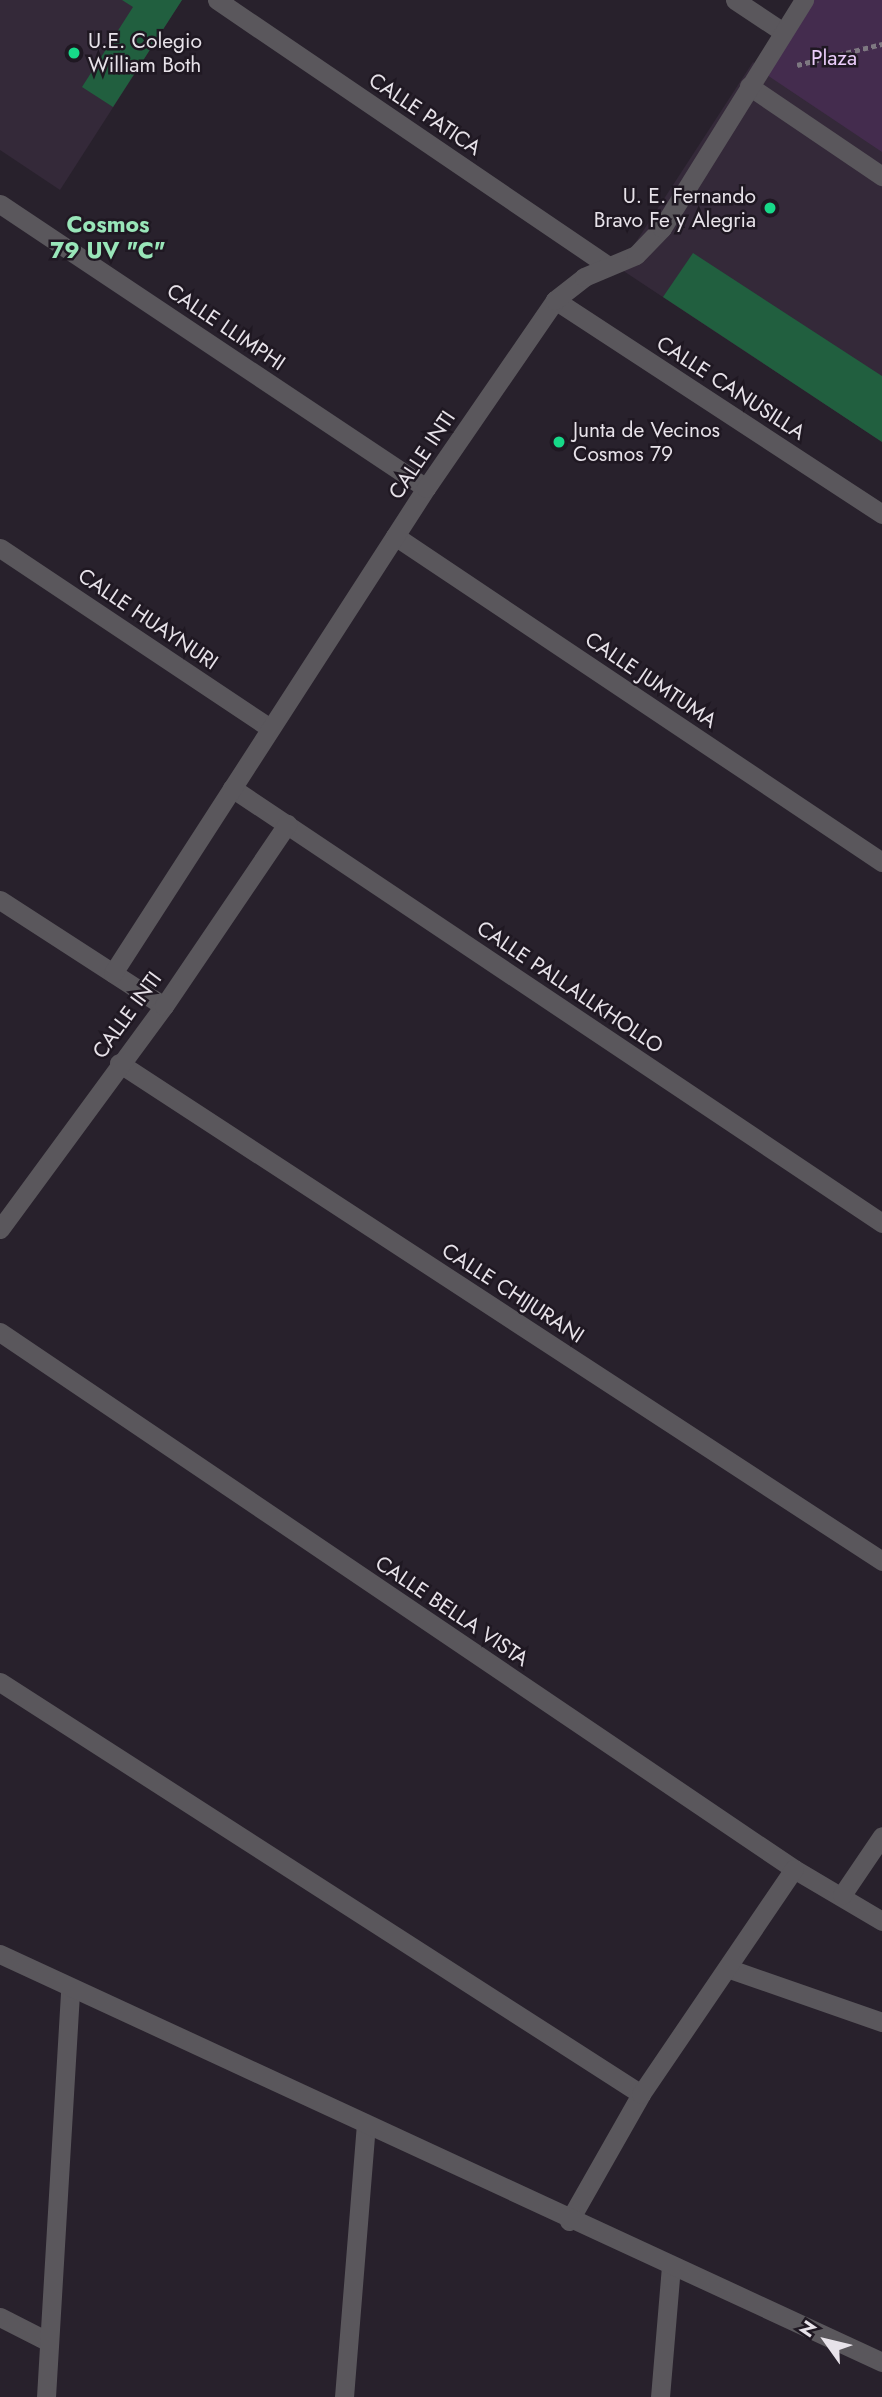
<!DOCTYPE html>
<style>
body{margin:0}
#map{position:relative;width:882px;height:2397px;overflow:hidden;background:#28212c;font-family:Jost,sans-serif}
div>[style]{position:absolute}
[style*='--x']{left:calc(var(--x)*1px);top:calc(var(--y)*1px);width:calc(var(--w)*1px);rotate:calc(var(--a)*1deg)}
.built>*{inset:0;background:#342939}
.green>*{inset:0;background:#442c4e}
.building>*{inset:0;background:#215f3f}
.path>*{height:4.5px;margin-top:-2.25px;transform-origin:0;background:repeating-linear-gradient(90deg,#7e7881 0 5px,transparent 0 8.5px)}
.minor>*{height:19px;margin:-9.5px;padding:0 9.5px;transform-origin:9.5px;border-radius:9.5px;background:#5a575c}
.tertiary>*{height:19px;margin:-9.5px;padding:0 9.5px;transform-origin:9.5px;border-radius:9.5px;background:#5a575c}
.dots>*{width:19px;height:19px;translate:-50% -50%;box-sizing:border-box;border:4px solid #1f1822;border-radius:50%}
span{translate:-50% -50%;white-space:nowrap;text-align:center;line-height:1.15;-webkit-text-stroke:5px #1f1822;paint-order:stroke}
.poi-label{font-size:21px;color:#e7e2e9}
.left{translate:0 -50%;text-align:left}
.right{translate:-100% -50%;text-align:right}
.park-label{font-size:21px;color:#ebcdfa}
.street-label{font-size:21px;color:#e7e2e9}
.neighbourhood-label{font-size:23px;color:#99e6b9;font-weight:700}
.north{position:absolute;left:791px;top:2306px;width:70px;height:70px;-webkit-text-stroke:5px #1f1822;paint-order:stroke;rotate:304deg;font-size:19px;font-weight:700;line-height:28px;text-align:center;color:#e7e2e9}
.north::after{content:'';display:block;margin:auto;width:24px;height:32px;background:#e7e2e9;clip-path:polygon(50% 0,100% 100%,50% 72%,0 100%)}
</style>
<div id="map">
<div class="built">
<i style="clip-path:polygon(0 0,182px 0,60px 190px,0 150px)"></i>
<i style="clip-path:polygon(753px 62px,882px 149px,882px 442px,619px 268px)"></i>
</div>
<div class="green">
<i style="clip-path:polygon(813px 0,882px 0,882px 152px,764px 73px)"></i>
</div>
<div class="building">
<i style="clip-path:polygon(122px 0,182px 0,113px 107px,82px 87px,133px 7px)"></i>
<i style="clip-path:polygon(693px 253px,882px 376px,882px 442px,663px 297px)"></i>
</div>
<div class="path">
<i style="--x:797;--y:65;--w:88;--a:-13.9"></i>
</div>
<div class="minor">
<i style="--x:217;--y:0;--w:473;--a:34.2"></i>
<i style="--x:735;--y:0;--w:58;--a:33.7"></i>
<i style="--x:749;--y:86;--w:161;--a:34.1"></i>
<i style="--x:0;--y:204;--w:512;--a:33.69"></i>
<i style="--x:555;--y:300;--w:391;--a:33.2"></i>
<i style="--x:395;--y:536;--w:586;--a:33.8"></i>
<i style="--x:0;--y:548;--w:324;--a:33.7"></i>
<i style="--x:232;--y:788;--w:782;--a:33.79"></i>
<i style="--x:0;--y:900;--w:195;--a:32.9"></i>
<i style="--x:113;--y:973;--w:577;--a:-57.16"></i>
<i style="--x:426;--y:488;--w:228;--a:-55.5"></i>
<i style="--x:555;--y:300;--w:37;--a:-38"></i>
<i style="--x:584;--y:277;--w:56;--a:-22.9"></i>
<i style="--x:636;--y:255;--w:37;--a:-46"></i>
<i style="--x:662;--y:228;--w:269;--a:-58.1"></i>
<i style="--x:119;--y:1063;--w:911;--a:33.13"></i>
<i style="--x:0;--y:1229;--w:277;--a:-53.7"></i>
<i style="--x:164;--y:1006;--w:220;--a:-55.9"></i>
<i style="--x:0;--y:1332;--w:959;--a:34.07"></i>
<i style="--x:794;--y:1869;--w:102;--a:30.6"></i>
<i style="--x:0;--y:1682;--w:762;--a:32.73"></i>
<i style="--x:842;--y:1895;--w:71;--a:-55.9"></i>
<i style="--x:727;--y:1968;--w:164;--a:19.2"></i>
<i style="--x:569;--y:2221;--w:146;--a:-60.4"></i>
<i style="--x:641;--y:2094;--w:272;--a:-55.8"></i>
<i style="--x:0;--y:2317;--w:55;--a:27"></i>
<i style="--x:46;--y:2397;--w:408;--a:-86.6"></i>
<i style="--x:344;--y:2397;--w:274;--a:-85.4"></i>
<i style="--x:660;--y:2397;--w:131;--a:-85.2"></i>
</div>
<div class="tertiary">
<i style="--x:0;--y:1954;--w:972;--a:24.82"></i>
</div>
<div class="dots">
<i style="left:74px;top:53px;background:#17d989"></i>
<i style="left:770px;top:208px;background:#17d989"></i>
<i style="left:559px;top:442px;background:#17d989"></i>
</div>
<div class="poi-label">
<span class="left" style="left:88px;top:53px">U.E. Colegio<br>William Both</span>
<span class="right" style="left:756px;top:208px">U. E. Fernando<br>Bravo Fe y Alegria</span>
<span class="left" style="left:573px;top:442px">Junta de Vecinos<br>Cosmos 79</span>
</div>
<div class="park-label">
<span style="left:834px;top:58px">Plaza</span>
</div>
<div class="street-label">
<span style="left:425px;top:114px;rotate:34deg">CALLE PATICA</span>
<span style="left:226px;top:327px;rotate:34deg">CALLE LLIMPHI</span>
<span style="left:731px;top:388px;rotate:33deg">CALLE CANUSILLA</span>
<span style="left:422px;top:455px;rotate:-56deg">CALLE INTI</span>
<span style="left:148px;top:619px;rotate:34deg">CALLE HUAYNURI</span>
<span style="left:651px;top:680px;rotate:34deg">CALLE JUMTUMA</span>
<span style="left:570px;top:987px;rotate:34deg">CALLE PALLALLKHOLLO</span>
<span style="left:127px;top:1015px;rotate:-54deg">CALLE INTI</span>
<span style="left:513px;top:1293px;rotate:33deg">CALLE CHIJURANI</span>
<span style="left:452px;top:1611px;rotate:34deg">CALLE BELLA VISTA</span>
</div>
<div class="neighbourhood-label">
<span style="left:108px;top:237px">Cosmos<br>79 UV "C"</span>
</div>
<div class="north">N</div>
</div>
